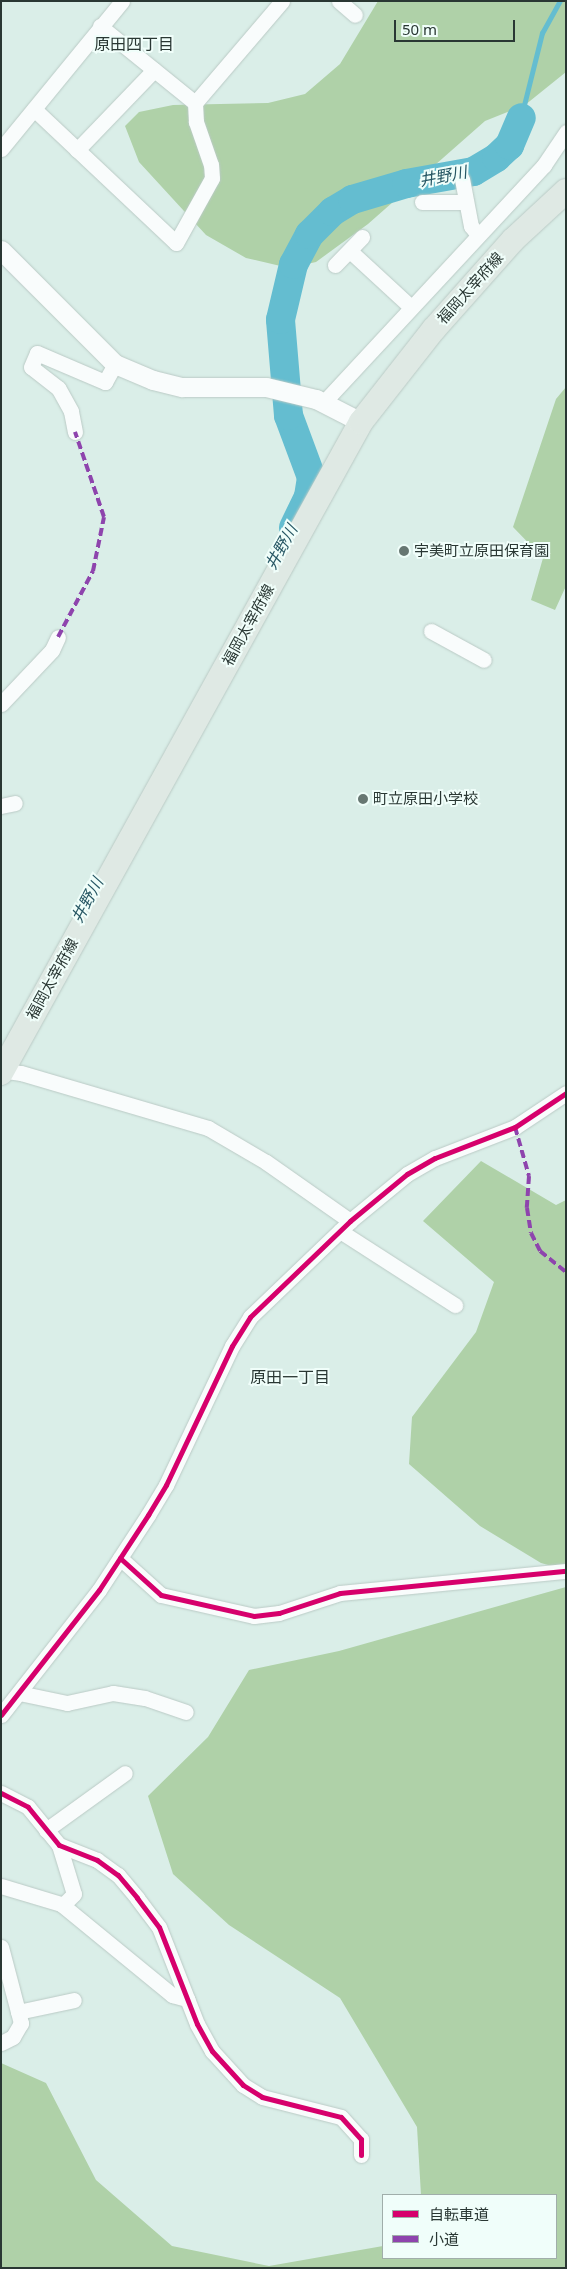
<!DOCTYPE html>
<meta charset="utf-8">
<style>
body{margin:0}
#map{position:relative;width:567px;height:2269px;overflow:hidden;background:#daeee8;font-family:"Noto Sans","Noto Sans JP",sans-serif}
div>[style]{position:absolute}
[style*='--x']{left:calc(var(--x)*1px);top:calc(var(--y)*1px);width:calc(var(--w)*1px);rotate:calc(var(--a)*1deg)}
.forest>*{inset:0;background:#afd1a8}
.stream>*{height:5px;margin:-2.5px;padding:0 2.5px;transform-origin:2.5px;border-radius:2.5px;background:#64bdd0}
.river>*{height:29px;margin:-14.5px;padding:0 14.5px;transform-origin:14.5px;border-radius:14.5px;background:#64bdd0}
.roads{filter:drop-shadow(0 0 1px #bacac5) drop-shadow(0 0 1px #bacac5)}
.minor>*{height:15px;margin:-7.5px;padding:0 7.5px;transform-origin:7.5px;border-radius:7.5px;background:#f9fcfc}
.tertiary>*{height:19px;margin:-9.5px;padding:0 9.5px;transform-origin:9.5px;border-radius:9.5px;background:#f9fcfc}
.primary>*{height:24px;margin:-12px;padding:0 12px;transform-origin:12px;border-radius:12px;background:#dfe9e4}
.quiet>*{height:4px;margin-top:-2px;transform-origin:0;background:repeating-linear-gradient(90deg,#8e44ad 0 8px,transparent 0 12px)}
.cycleway>*{height:5px;margin:-2.5px;padding:0 2.5px;transform-origin:2.5px;border-radius:2.5px;background:#d6006c}
.dots>*{width:14px;height:14px;translate:-50% -50%;box-sizing:border-box;border:2px solid #f0fefa;border-radius:50%}
span{translate:-50% -50%;white-space:nowrap;text-align:center;line-height:1.15;-webkit-text-stroke:4px #f0fefa;paint-order:stroke}
.street-label{font-size:15px;color:#293733}
.poi-label{font-size:15px;color:#293733}
.left{translate:0 -50%;text-align:left}
.neighbourhood-label{font-size:16px;color:#293733}
.water-label{font-size:16px;color:#275764;font-style:italic}
.frame{position:absolute;inset:0;border:2px solid #293733;pointer-events:none}
.legend{position:absolute;left:382px;top:2194px;width:175px;height:65px;box-sizing:border-box;background:#f0fefa;border:1px solid #a0aeaa;margin:0;padding:6px 9px;list-style:none;font-size:15px;color:#293733}
.legend li{display:flex;align-items:center;gap:10px;height:25px}
.legend b{width:25px;border:1px solid #a0aeaa}
.scale{position:absolute;left:394px;top:20px;width:121px;height:22px;box-sizing:border-box;border:2px solid #293733;border-top:0;padding-left:6px;font-size:15px;line-height:18px;white-space:nowrap;color:#293733;-webkit-text-stroke:4px #f0fefa;paint-order:stroke}
</style>
<div id="map">
<div class="forest">
<i style="clip-path:polygon(378px 1px,566px 1px,566px 72px,525px 105px,485px 121px,368px 224px,316px 262px,289px 268px,246px 258px,206px 235px,139px 162px,125px 126px,139px 112px,173px 105px,268px 103px,305px 94px,340px 64px)"></i>
<i style="clip-path:polygon(566px 387px,566px 586px,555px 610px,531px 600px,543px 558px,513px 527px,556px 399px)"></i>
<i style="clip-path:polygon(481px 1161px,556px 1205px,566px 1200px,566px 1570px,541px 1563px,480px 1526px,409px 1464px,412px 1417px,476px 1332px,494px 1282px,423px 1221px)"></i>
<i style="clip-path:polygon(566px 1587px,566px 2268px,1px 2268px,1px 2063px,46px 2083px,96px 2180px,172px 2246px,269px 2266px,383px 2246px,383px 2258px,556px 2258px,556px 2195px,421px 2195px,417px 2127px,340px 1998px,229px 1925px,173px 1874px,148px 1796px,208px 1737px,249px 1670px,339px 1651px)"></i>
</div>
<div class="stream">
<i style="--x:521;--y:117;--w:87;--a:-76"></i>
<i style="--x:542;--y:33;--w:37;--a:-61"></i>
</div>
<div class="river">
<i style="--x:293;--y:527;--w:34;--a:-64"></i>
<i style="--x:308;--y:496;--w:19;--a:-81"></i>
<i style="--x:311;--y:477;--w:66;--a:-110.4"></i>
<i style="--x:288;--y:415;--w:96;--a:-94.8"></i>
<i style="--x:280;--y:319;--w:57;--a:-76.7"></i>
<i style="--x:293;--y:264;--w:34;--a:-62"></i>
<i style="--x:309;--y:234;--w:33;--a:-45"></i>
<i style="--x:332;--y:211;--w:23;--a:-31"></i>
<i style="--x:352;--y:199;--w:56;--a:-16.5"></i>
<i style="--x:406;--y:183;--w:68;--a:-10.2"></i>
<i style="--x:473;--y:171;--w:27;--a:-31"></i>
<i style="--x:496;--y:157;--w:18;--a:-43"></i>
<i style="--x:509;--y:145;--w:30;--a:-67"></i>
</div>
<div class="roads">
<div class="minor">
<i style="--x:339;--y:1;--w:21;--a:41"></i>
<i style="--x:100;--y:26;--w:122;--a:39"></i>
<i style="--x:195;--y:103;--w:134;--a:-49.5"></i>
<i style="--x:34;--y:109;--w:195;--a:43.3"></i>
<i style="--x:176;--y:243;--w:74;--a:-61"></i>
<i style="--x:212;--y:178;--w:13;--a:-94"></i>
<i style="--x:211;--y:165;--w:46;--a:-109.2"></i>
<i style="--x:196;--y:122;--w:19;--a:-93"></i>
<i style="--x:1;--y:149;--w:191;--a:-50.7"></i>
<i style="--x:77;--y:150;--w:111;--a:-46.1"></i>
<i style="--x:462;--y:179;--w:48;--a:79.2"></i>
<i style="--x:471;--y:226;--w:11;--a:52"></i>
<i style="--x:422;--y:202;--w:44;--a:0"></i>
<i style="--x:350;--y:251;--w:83;--a:42.6"></i>
<i style="--x:335;--y:265;--w:39;--a:-46"></i>
<i style="--x:323;--y:403;--w:325;--a:-47.1"></i>
<i style="--x:544;--y:165;--w:40;--a:-56"></i>
<i style="--x:75;--y:432;--w:21;--a:-101"></i>
<i style="--x:71;--y:411;--w:26;--a:-119"></i>
<i style="--x:58;--y:388;--w:34;--a:-142"></i>
<i style="--x:31;--y:367;--w:15;--a:-67"></i>
<i style="--x:37;--y:353;--w:74;--a:23.1"></i>
<i style="--x:105;--y:382;--w:21;--a:-61"></i>
<i style="--x:431;--y:631;--w:60;--a:28.7"></i>
<i style="--x:1;--y:704;--w:74;--a:-46.6"></i>
<i style="--x:52;--y:650;--w:14;--a:-65"></i>
<i style="--x:1;--y:806;--w:14;--a:-12"></i>
<i style="--x:1;--y:1070;--w:20;--a:9"></i>
<i style="--x:21;--y:1073;--w:195;--a:16.4"></i>
<i style="--x:208;--y:1128;--w:67;--a:30.4"></i>
<i style="--x:266;--y:1162;--w:103;--a:35.1"></i>
<i style="--x:340;--y:1231;--w:137;--a:32.8"></i>
<i style="--x:120;--y:1558;--w:55;--a:42.1"></i>
<i style="--x:161;--y:1595;--w:95;--a:12.7"></i>
<i style="--x:254;--y:1616;--w:25;--a:-7"></i>
<i style="--x:279;--y:1613;--w:64;--a:-18.2"></i>
<i style="--x:340;--y:1593;--w:227;--a:-5.6"></i>
<i style="--x:19;--y:1693;--w:49;--a:11.8"></i>
<i style="--x:67;--y:1703;--w:47;--a:-12.3"></i>
<i style="--x:113;--y:1693;--w:32;--a:9"></i>
<i style="--x:145;--y:1698;--w:43;--a:18.9"></i>
<i style="--x:1;--y:1715;--w:159;--a:-51.9"></i>
<i style="--x:99;--y:1590;--w:90;--a:-56.8"></i>
<i style="--x:148;--y:1515;--w:35;--a:-59"></i>
<i style="--x:166;--y:1485;--w:154;--a:-64.6"></i>
<i style="--x:232;--y:1346;--w:34;--a:-58"></i>
<i style="--x:250;--y:1317;--w:139;--a:-43.8"></i>
<i style="--x:350;--y:1221;--w:74;--a:-39.5"></i>
<i style="--x:407;--y:1174;--w:32;--a:-30"></i>
<i style="--x:435;--y:1158;--w:86;--a:-21.2"></i>
<i style="--x:515;--y:1127;--w:61;--a:-33.7"></i>
<i style="--x:1;--y:1793;--w:30;--a:27"></i>
<i style="--x:28;--y:1807;--w:49;--a:50.8"></i>
<i style="--x:59;--y:1845;--w:41;--a:21.5"></i>
<i style="--x:97;--y:1860;--w:26;--a:36"></i>
<i style="--x:118;--y:1875;--w:30;--a:50"></i>
<i style="--x:137;--y:1898;--w:36;--a:53"></i>
<i style="--x:159;--y:1927;--w:104;--a:68.6"></i>
<i style="--x:197;--y:2024;--w:31;--a:61"></i>
<i style="--x:212;--y:2051;--w:46;--a:47.6"></i>
<i style="--x:243;--y:2085;--w:22;--a:32"></i>
<i style="--x:262;--y:2097;--w:81;--a:14.2"></i>
<i style="--x:341;--y:2117;--w:30;--a:48"></i>
<i style="--x:361;--y:2139;--w:16;--a:90"></i>
<i style="--x:46;--y:1830;--w:97;--a:-35.8"></i>
<i style="--x:59;--y:1845;--w:51;--a:73"></i>
<i style="--x:74;--y:1894;--w:16;--a:135"></i>
<i style="--x:1;--y:1886;--w:63;--a:16.7"></i>
<i style="--x:61;--y:1904;--w:144;--a:39.3"></i>
<i style="--x:172;--y:1995;--w:16;--a:15"></i>
<i style="--x:1;--y:1947;--w:79;--a:75.3"></i>
<i style="--x:21;--y:2023;--w:16;--a:120"></i>
<i style="--x:13;--y:2037;--w:13;--a:153"></i>
<i style="--x:18;--y:2012;--w:57;--a:-12.1"></i>
</div>
<div class="tertiary">
<i style="--x:1;--y:250;--w:161;--a:45"></i>
<i style="--x:115;--y:364;--w:41;--a:22.8"></i>
<i style="--x:153;--y:380;--w:30;--a:14"></i>
<i style="--x:182;--y:387;--w:84;--a:0"></i>
<i style="--x:266;--y:387;--w:51;--a:13.5"></i>
<i style="--x:316;--y:399;--w:51;--a:27.1"></i>
</div>
<div class="primary">
<i style="--x:1;--y:1073;--w:744;--a:-61.06"></i>
<i style="--x:361;--y:422;--w:118;--a:-51.9"></i>
<i style="--x:434;--y:329;--w:119;--a:-48.4"></i>
<i style="--x:513;--y:240;--w:72;--a:-42.8"></i>
</div>
</div>
<div class="quiet">
<i style="--x:58;--y:637;--w:75;--a:-62.1"></i>
<i style="--x:93;--y:571;--w:55;--a:-78.5"></i>
<i style="--x:104;--y:517;--w:90;--a:-108.8"></i>
<i style="--x:515;--y:1127;--w:51;--a:74.1"></i>
<i style="--x:529;--y:1176;--w:32;--a:94"></i>
<i style="--x:527;--y:1208;--w:25;--a:81"></i>
<i style="--x:531;--y:1233;--w:20;--a:63"></i>
<i style="--x:540;--y:1251;--w:33;--a:39"></i>
</div>
<div class="cycleway">
<i style="--x:120;--y:1558;--w:55;--a:42.1"></i>
<i style="--x:161;--y:1595;--w:95;--a:12.7"></i>
<i style="--x:254;--y:1616;--w:25;--a:-7"></i>
<i style="--x:279;--y:1613;--w:64;--a:-18.2"></i>
<i style="--x:340;--y:1593;--w:227;--a:-5.6"></i>
<i style="--x:1;--y:1715;--w:159;--a:-51.9"></i>
<i style="--x:99;--y:1590;--w:90;--a:-56.8"></i>
<i style="--x:148;--y:1515;--w:35;--a:-59"></i>
<i style="--x:166;--y:1485;--w:154;--a:-64.6"></i>
<i style="--x:232;--y:1346;--w:34;--a:-58"></i>
<i style="--x:250;--y:1317;--w:139;--a:-43.8"></i>
<i style="--x:350;--y:1221;--w:74;--a:-39.5"></i>
<i style="--x:407;--y:1174;--w:32;--a:-30"></i>
<i style="--x:435;--y:1158;--w:86;--a:-21.2"></i>
<i style="--x:515;--y:1127;--w:61;--a:-33.7"></i>
<i style="--x:1;--y:1793;--w:30;--a:27"></i>
<i style="--x:28;--y:1807;--w:49;--a:50.8"></i>
<i style="--x:59;--y:1845;--w:41;--a:21.5"></i>
<i style="--x:97;--y:1860;--w:26;--a:36"></i>
<i style="--x:118;--y:1875;--w:30;--a:50"></i>
<i style="--x:137;--y:1898;--w:36;--a:53"></i>
<i style="--x:159;--y:1927;--w:104;--a:68.6"></i>
<i style="--x:197;--y:2024;--w:31;--a:61"></i>
<i style="--x:212;--y:2051;--w:46;--a:47.6"></i>
<i style="--x:243;--y:2085;--w:22;--a:32"></i>
<i style="--x:262;--y:2097;--w:81;--a:14.2"></i>
<i style="--x:341;--y:2117;--w:30;--a:48"></i>
<i style="--x:361;--y:2139;--w:16;--a:90"></i>
</div>
<div class="dots">
<i style="left:404px;top:551px;background:#677772"></i>
<i style="left:363px;top:799px;background:#677772"></i>
</div>
<div class="street-label">
<span style="left:470px;top:288px;rotate:-48deg">福岡太宰府線</span>
<span style="left:248px;top:625px;rotate:-61deg">福岡太宰府線</span>
<span style="left:52px;top:979px;rotate:-61deg">福岡太宰府線</span>
</div>
<div class="poi-label">
<span class="left" style="left:414px;top:551px">宇美町立原田保育園</span>
<span class="left" style="left:373px;top:799px">町立原田小学校</span>
</div>
<div class="neighbourhood-label">
<span style="left:134px;top:44px">原田四丁目</span>
<span style="left:290px;top:1377px">原田一丁目</span>
</div>
<div class="water-label">
<span style="left:443px;top:176px;rotate:-11deg">井野川</span>
<span style="left:281px;top:547px;rotate:-61deg">井野川</span>
<span style="left:87px;top:900px;rotate:-62deg">井野川</span>
</div>
<div class="frame"></div>
<ul class="legend">
<li><b style="height:6px;background:#d6006c"></b>自転車道</li>
<li><b style="height:6px;background:#8e44ad"></b>小道</li>
</ul>
<div class="scale">50 m</div>
</div>
